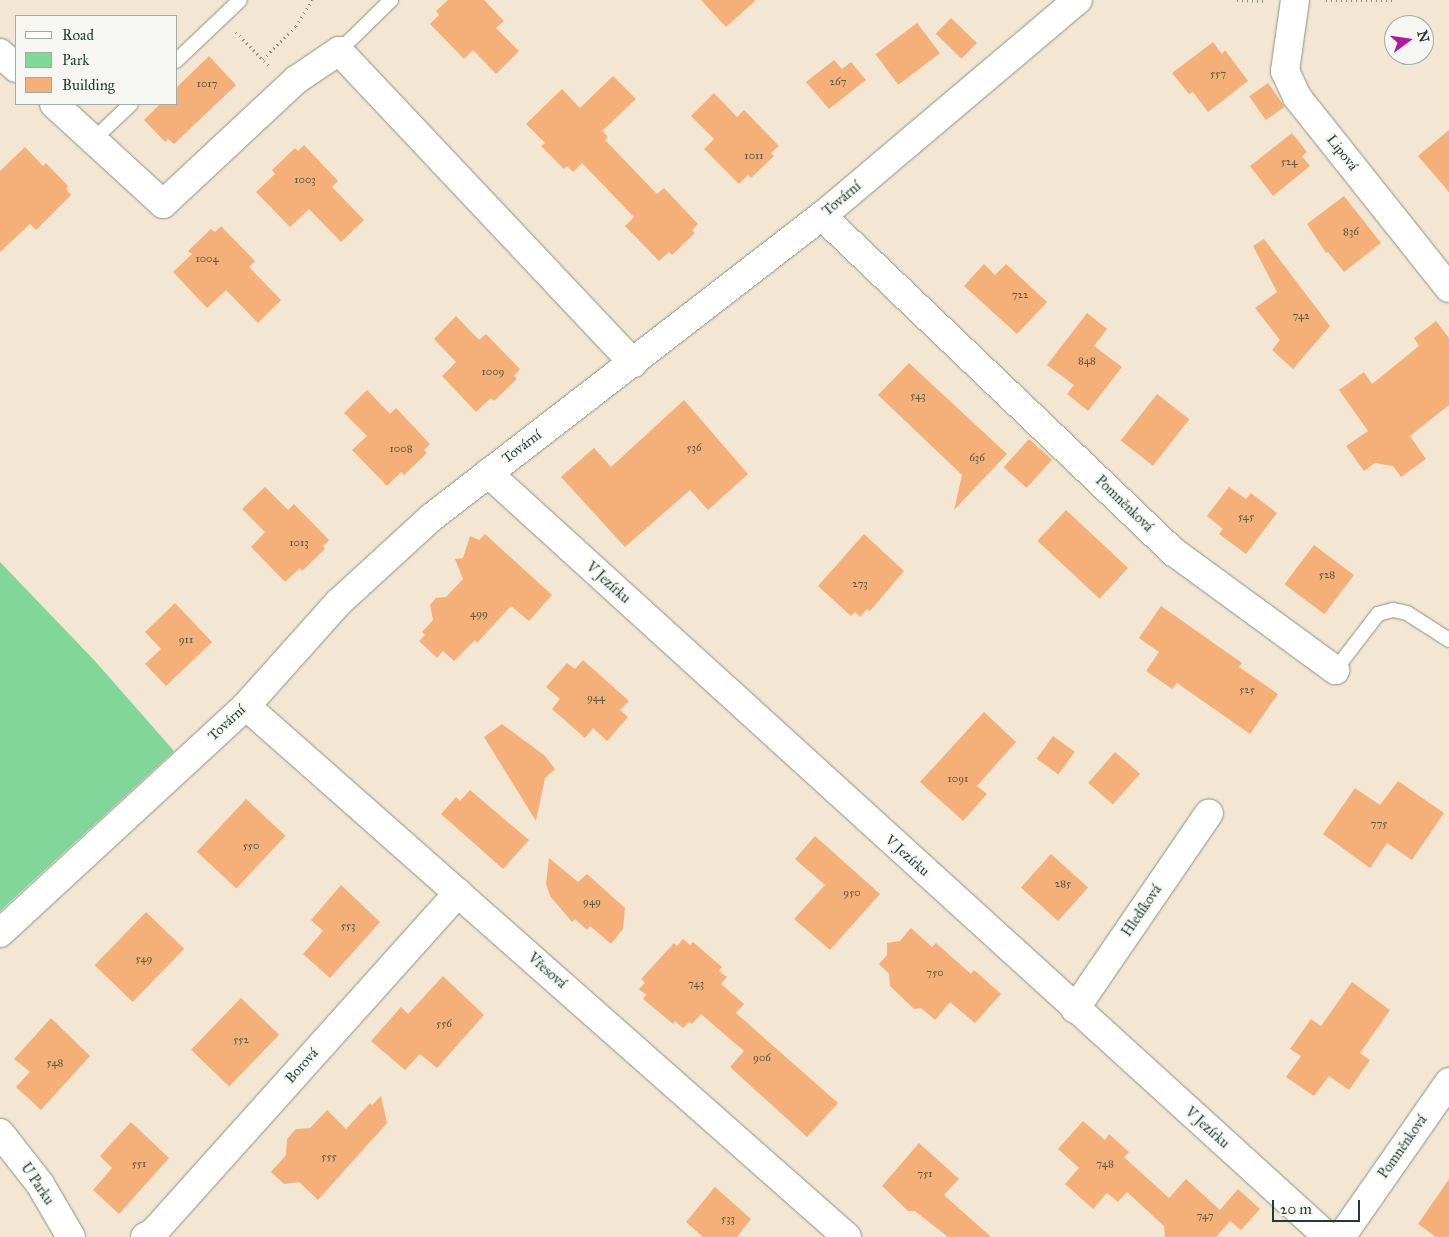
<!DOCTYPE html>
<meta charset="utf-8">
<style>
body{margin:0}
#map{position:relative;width:1449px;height:1237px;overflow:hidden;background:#f3e7d3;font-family:"IM FELL Great Primer",serif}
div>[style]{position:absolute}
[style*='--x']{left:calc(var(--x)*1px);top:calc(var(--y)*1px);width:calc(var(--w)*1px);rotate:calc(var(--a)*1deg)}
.green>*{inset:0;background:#81d69a}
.building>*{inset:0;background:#f4b078;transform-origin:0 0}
.path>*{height:3px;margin-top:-1.5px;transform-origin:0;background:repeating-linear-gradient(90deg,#899284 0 1px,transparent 0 5px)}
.roads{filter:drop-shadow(0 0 1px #899284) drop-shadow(0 0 1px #899284)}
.service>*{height:14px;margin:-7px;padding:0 7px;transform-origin:7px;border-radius:7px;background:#fff}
.minor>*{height:28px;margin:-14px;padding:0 14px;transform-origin:14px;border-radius:14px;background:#fff}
span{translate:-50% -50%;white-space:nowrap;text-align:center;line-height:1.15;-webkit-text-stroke:4px #f6f6f2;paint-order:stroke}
.number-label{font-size:11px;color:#545a45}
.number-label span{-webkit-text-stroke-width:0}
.street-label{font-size:14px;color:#1f3d34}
.legend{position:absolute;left:15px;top:15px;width:162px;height:90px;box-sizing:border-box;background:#f6f6f2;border:1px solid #a0aca6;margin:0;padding:6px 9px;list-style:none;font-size:15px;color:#1f3d34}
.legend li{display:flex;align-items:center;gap:10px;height:25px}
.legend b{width:25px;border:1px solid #a0aca6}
.north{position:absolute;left:1384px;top:15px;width:50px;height:50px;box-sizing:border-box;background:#f6f6f2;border:1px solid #a0aca6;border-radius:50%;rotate:76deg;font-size:14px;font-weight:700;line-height:20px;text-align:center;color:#1f3d34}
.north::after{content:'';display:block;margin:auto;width:18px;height:22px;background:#b5179e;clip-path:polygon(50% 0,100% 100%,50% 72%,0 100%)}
.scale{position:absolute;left:1272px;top:1200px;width:88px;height:22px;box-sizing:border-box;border:2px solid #1f3d34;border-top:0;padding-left:6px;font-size:15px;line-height:18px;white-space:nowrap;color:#1f3d34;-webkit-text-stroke:4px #f6f6f2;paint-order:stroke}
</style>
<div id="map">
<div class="green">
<i style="clip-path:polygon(0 562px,95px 661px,174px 751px,0 911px)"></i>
</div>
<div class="building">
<i style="clip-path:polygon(448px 0,484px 0,504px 21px,496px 28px,519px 51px,496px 74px,473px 50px,464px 59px,430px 24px,439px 15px,436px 11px)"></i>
<i style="clip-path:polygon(701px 0,756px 0,726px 27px)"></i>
<i style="left:951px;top:18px;width:36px;height:22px;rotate:44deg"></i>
<i style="left:917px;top:23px;width:38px;height:52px;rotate:53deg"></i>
<i style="clip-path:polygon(1213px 42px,1222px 54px,1225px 50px,1248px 81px,1208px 112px,1193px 92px,1189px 94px,1172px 73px)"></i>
<i style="clip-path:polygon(209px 56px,236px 85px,174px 144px,168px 139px,165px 142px,144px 120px,160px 104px,176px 104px,176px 88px)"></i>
<i style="clip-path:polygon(834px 60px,842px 69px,851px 62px,866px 80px,829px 109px,806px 82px)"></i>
<i style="clip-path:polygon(613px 76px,636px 99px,602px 131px,608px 137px,605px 140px,657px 194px,664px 188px,698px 224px,692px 230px,695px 233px,672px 255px,669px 252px,659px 261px,625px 226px,634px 217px,582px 163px,573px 172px,567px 166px,564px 169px,541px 146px,545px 143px,526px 124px,562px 89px,580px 108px)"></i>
<i style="left:1268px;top:83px;width:29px;height:23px;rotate:55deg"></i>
<i style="clip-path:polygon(714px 93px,737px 117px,744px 110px,779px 146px,771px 153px,774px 156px,751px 178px,748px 175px,739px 184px,704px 149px,714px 139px,691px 116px)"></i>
<i style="clip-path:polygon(1449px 130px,1449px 192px,1418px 156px)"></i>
<i style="clip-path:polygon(1292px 133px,1307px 152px,1302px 156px,1310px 166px,1273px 196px,1250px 166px)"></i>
<i style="clip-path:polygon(304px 145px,338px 181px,332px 187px,364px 220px,341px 242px,309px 209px,290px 227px,256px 192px,275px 174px,272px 170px,295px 148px,298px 151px)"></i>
<i style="clip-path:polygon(25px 147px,43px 166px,46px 163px,68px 186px,66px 189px,71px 195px,36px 230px,30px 224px,0 252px,0 171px)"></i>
<i style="clip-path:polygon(1344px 196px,1381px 243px,1344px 272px,1328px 252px,1326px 253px,1307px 224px)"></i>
<i style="clip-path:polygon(221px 226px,255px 261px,249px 267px,281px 300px,258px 323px,226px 290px,207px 308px,173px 272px,192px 254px,188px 251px,211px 229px,215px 232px)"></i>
<i style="clip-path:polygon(1264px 239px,1330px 326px,1293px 369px,1272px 350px,1280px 340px,1255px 308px,1277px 292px,1253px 246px)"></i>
<i style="clip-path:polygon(984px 264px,995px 275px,1006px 264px,1047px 302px,1017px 334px,964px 286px)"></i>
<i style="clip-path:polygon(1087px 313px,1107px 329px,1094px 346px,1122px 367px,1088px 411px,1067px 394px,1074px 385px,1047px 365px)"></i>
<i style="clip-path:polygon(456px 316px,479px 340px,486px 334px,520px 369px,514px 376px,517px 379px,494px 401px,491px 398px,476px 412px,442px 376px,456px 362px,434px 339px)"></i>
<i style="clip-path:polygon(1436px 321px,1449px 338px,1449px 405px,1410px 436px,1426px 459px,1401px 477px,1393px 466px,1375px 463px,1364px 471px,1346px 446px,1368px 431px,1339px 390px,1364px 372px,1372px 384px,1419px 346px,1414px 338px)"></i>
<i style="clip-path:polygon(909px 363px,1007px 454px,954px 510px,962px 475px,878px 395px)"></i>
<i style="clip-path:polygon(367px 390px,390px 414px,396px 408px,430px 444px,424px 450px,427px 453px,404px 475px,401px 472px,387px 486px,352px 450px,367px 436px,344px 413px)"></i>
<i style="left:1157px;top:394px;width:41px;height:59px;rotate:38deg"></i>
<i style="clip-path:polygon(684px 400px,748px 474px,708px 510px,690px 490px,625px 547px,561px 477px,594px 448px,611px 467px)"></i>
<i style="left:1029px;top:439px;width:31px;height:38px;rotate:42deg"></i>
<i style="clip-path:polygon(265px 487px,288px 510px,294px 504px,329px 540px,323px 546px,325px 549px,302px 571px,300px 568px,285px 582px,251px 547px,265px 532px,242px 509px)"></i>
<i style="clip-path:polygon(1229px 487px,1246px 499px,1251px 493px,1277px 513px,1246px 554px,1219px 534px,1223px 529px,1207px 516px)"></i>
<i style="left:1066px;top:510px;width:85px;height:42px;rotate:43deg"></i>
<i style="clip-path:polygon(485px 534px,552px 595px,529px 621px,511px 606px,477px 643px,475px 640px,454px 661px,443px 651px,437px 658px,419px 641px,425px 635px,422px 632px,433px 620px,430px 605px,436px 598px,446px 597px,463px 579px,455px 559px,463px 558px,470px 536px,479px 540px)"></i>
<i style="clip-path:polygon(864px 534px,904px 571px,870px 611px,867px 609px,860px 617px,855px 612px,851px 616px,818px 586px)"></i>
<i style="left:1314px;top:545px;width:50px;height:49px;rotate:37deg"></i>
<i style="clip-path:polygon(175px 603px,212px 642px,166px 686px,145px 664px,161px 649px,145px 632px)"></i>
<i style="clip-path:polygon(1161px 606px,1242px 663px,1239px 667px,1278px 694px,1250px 734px,1177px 683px,1172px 689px,1146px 671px,1159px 652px,1139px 638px)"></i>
<i style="clip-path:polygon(583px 660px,629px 701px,620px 710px,628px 717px,607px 741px,593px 728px,585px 738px,552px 709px,560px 699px,546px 687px,567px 663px,575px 669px)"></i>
<i style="clip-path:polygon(984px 712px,1016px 742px,977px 786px,987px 794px,963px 821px,920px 782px)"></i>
<i style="clip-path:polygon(502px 724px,544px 755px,555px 769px,545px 778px,536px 821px,484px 737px)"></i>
<i style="left:1053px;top:736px;width:27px;height:28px;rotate:36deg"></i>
<i style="left:1115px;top:752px;width:33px;height:41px;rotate:41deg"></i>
<i style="clip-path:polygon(1398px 781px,1444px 813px,1412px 860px,1387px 843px,1370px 868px,1323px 834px,1355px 788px,1380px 805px)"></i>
<i style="clip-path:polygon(470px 790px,529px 840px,503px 869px,441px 814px,456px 797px,460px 801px)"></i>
<i style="left:246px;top:799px;width:54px;height:72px;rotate:43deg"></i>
<i style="clip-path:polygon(815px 836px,880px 894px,830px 950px,794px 919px,825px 885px,795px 859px)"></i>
<i style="left:1051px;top:854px;width:50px;height:45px;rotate:42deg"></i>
<i style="clip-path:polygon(549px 858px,578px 882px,587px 874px,625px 908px,623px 929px,611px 944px,590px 926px,587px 930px,575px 919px,572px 922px,550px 896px,546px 884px)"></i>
<i style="clip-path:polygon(341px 885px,380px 922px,330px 978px,303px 954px,323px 931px,311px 920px)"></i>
<i style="left:146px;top:912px;width:53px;height:74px;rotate:44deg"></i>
<i style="clip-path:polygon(911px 928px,932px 947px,936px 943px,971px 974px,974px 970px,1001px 994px,975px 1023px,950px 1002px,935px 1020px,921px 1008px,914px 1009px,890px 986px,889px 974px,879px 964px,887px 955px,887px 943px,900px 941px)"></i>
<i style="clip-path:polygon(683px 939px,690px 945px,693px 942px,722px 967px,719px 971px,727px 977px,721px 984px,744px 1004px,736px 1013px,838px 1103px,807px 1137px,730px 1067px,744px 1051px,723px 1033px,701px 1014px,692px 1024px,689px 1022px,683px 1028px,675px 1021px,673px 1024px,643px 999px,646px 995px,639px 989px,645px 983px,641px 979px,674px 943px,677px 946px)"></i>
<i style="clip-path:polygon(443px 976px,484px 1015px,437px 1068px,420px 1054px,405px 1070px,371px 1041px,401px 1007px,408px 1014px)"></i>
<i style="clip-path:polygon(1352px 982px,1390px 1010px,1360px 1053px,1370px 1060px,1349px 1090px,1329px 1076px,1314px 1096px,1286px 1077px,1301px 1056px,1290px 1049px,1311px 1019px,1321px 1026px)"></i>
<i style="left:241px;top:998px;width:53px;height:72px;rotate:44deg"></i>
<i style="clip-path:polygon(51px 1018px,90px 1056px,41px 1110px,16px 1087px,30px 1072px,14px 1059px)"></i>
<i style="clip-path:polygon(381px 1096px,387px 1123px,318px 1200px,299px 1182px,284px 1184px,271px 1172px,286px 1155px,287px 1139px,296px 1129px,310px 1128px,327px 1110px,346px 1129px,370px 1103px,372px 1105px)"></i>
<i style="clip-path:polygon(1083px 1121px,1105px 1140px,1109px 1134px,1129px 1152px,1124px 1157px,1169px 1198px,1186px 1179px,1220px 1210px,1238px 1189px,1260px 1209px,1241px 1230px,1230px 1221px,1216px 1237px,1165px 1237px,1164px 1226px,1127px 1192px,1118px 1202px,1107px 1193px,1093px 1209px,1065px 1184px,1079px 1168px,1058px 1149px)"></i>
<i style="clip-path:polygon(131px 1122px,169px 1158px,119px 1214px,93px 1190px,112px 1168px,100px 1156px)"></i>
<i style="clip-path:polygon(919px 1143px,959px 1179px,944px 1195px,991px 1237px,948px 1237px,915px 1211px,908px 1211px,882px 1186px)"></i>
<i style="clip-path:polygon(1449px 1179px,1449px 1237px,1436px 1237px,1418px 1224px)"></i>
<i style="clip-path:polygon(715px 1187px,751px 1219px,737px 1237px,703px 1237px,686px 1222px)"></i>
</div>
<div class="path">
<i style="--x:1237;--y:0;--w:29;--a:2"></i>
<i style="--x:1326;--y:0;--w:67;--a:0"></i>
<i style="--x:236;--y:32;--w:49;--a:45.8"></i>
<i style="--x:263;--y:59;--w:47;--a:-45"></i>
<i style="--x:296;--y:26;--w:31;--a:-58"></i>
</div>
<div class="roads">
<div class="service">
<i style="--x:339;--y:51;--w:73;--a:-44.4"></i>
<i style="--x:176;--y:61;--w:88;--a:-43.6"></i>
<i style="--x:93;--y:140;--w:52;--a:-43.5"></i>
<i style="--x:1335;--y:670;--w:71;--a:-52.5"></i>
<i style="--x:1378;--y:614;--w:16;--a:-15"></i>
<i style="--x:1393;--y:610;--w:14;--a:12"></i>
<i style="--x:1407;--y:613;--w:50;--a:32.7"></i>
</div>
<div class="minor">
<i style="--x:1295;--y:0;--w:72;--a:98"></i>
<i style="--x:1285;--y:71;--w:29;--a:65"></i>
<i style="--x:1297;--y:97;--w:244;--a:51.5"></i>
<i style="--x:0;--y:53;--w:22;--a:43"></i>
<i style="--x:54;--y:104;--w:148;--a:42.5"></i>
<i style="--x:163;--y:204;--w:182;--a:-43"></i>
<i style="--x:296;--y:80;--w:52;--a:-34"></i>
<i style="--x:339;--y:51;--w:429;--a:46.7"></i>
<i style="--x:822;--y:216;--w:487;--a:43.7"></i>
<i style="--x:1174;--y:552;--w:200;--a:36.2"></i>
<i style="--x:488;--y:473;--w:1135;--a:42.29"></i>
<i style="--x:246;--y:706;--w:802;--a:41.46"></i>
<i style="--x:0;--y:933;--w:335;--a:-42.7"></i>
<i style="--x:246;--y:706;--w:138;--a:-48.2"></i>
<i style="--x:338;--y:603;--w:127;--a:-42.5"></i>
<i style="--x:432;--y:517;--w:493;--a:-37.7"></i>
<i style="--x:822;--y:216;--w:335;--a:-40.2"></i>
<i style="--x:1075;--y:1009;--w:237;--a:-55.6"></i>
<i style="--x:0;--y:1133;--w:65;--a:51.9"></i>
<i style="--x:40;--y:1184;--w:61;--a:59.7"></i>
<i style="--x:145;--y:1237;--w:9;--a:-27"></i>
<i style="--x:153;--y:1233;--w:457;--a:-48.1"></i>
<i style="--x:1341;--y:1237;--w:189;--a:-55.1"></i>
</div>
</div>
<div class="number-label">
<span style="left:1218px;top:74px">557</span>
<span style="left:838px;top:82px">267</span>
<span style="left:207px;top:84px">1017</span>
<span style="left:754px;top:156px">1011</span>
<span style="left:1289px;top:162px">524</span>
<span style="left:305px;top:180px">1003</span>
<span style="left:1351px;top:232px">836</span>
<span style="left:207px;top:259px">1004</span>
<span style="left:1020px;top:295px">722</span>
<span style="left:1301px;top:316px">742</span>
<span style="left:1087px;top:361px">848</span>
<span style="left:493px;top:372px">1009</span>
<span style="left:918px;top:396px">543</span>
<span style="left:694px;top:448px">536</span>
<span style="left:401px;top:449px">1008</span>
<span style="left:977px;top:458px">636</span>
<span style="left:1246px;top:517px">545</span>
<span style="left:299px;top:543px">1013</span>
<span style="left:1327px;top:575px">528</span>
<span style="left:860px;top:584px">273</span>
<span style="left:479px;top:614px">499</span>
<span style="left:186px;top:640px">911</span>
<span style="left:1247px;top:690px">525</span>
<span style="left:596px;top:698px">944</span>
<span style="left:958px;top:779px">1091</span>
<span style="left:1379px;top:824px">775</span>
<span style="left:251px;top:846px">550</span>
<span style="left:1063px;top:884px">285</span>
<span style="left:852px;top:893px">950</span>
<span style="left:592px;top:902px">949</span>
<span style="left:348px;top:926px">553</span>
<span style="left:144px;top:959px">549</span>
<span style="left:935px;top:973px">750</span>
<span style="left:696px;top:984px">743</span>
<span style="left:444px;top:1024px">556</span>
<span style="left:241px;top:1040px">552</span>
<span style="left:762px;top:1058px">906</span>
<span style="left:55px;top:1063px">548</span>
<span style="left:329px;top:1157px">555</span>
<span style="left:139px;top:1164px">551</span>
<span style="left:1105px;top:1164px">748</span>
<span style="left:925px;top:1174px">751</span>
<span style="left:1205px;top:1216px">747</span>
<span style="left:728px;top:1219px">533</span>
</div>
<div class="street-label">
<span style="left:1342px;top:153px;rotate:52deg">Lipová</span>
<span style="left:842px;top:199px;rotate:-40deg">Tovární</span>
<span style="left:522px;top:447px;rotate:-37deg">Tovární</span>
<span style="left:1124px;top:504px;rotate:44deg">Pomněnková</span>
<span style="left:608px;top:583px;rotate:42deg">V Jezírku</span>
<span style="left:227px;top:723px;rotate:-43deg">Tovární</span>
<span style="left:907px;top:856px;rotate:42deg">V Jezírku</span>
<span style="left:1142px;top:911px;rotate:-56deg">Hledíková</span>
<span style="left:547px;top:971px;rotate:41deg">Vřesová</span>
<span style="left:302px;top:1066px;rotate:-48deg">Borová</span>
<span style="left:1207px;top:1128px;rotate:42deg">V Jezírku</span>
<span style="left:1403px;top:1147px;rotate:-55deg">Pomněnková</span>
<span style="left:37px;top:1184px;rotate:56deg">U Parku</span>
</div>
<ul class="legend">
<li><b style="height:6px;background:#fff"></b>Road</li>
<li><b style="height:14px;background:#81d69a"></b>Park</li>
<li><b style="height:14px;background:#f4b078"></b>Building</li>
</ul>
<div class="north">N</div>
<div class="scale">20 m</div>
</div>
